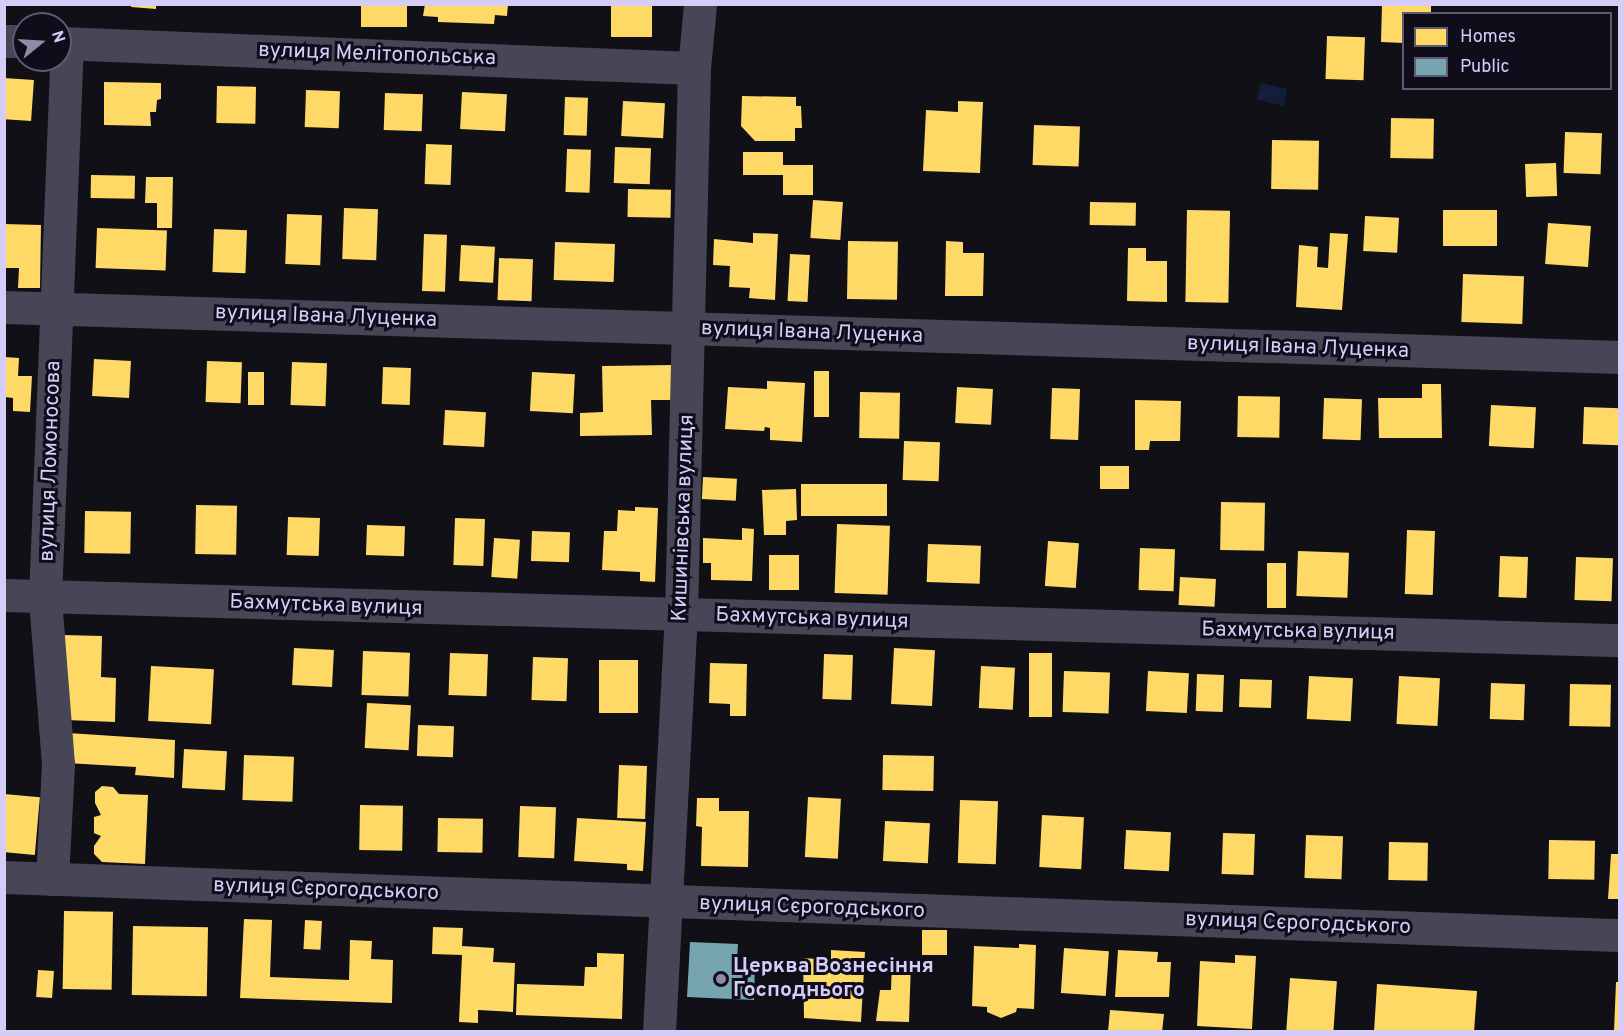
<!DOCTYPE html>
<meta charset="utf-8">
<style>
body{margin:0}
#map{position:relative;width:1624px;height:1036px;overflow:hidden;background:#111017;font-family:Overpass,sans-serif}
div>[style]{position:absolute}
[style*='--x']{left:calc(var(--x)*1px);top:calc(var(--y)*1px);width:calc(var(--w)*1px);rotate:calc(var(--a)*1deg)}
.water>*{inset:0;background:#131f3a;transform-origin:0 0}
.homes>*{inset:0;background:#ffd966;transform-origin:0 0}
.public>*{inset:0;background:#76a5af}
.minor>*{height:33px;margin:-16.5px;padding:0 16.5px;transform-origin:16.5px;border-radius:16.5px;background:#474657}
.dots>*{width:16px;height:16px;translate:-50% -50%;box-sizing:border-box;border:3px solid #100d1a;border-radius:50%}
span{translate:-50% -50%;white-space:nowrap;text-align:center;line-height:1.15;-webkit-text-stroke:6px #100d1a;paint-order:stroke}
.street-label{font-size:21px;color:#d5ccf8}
.poi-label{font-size:21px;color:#d5ccf8;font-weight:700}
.left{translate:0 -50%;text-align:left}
.frame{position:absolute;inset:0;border:6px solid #d5ccf8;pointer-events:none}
.legend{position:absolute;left:1402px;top:12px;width:210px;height:78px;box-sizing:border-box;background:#100d1a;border:2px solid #5f5973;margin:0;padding:8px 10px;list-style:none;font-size:18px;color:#d5ccf8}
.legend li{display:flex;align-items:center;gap:12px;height:30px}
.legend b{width:30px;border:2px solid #5f5973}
.north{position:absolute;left:12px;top:12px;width:60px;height:60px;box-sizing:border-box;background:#100d1a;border:2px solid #5f5973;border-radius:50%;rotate:72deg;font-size:16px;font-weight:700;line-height:24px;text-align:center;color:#d5ccf8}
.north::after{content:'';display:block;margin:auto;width:21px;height:27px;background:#908aa9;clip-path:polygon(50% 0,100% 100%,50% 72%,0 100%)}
</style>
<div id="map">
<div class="water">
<i style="left:1261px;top:83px;width:27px;height:17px;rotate:13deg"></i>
</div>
<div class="homes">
<i style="clip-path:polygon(132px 4px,156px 4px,156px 9px,131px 7px)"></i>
<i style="left:361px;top:4px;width:46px;height:23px"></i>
<i style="clip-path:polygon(425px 4px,508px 4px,507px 16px,495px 15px,494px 24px,438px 22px,438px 17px,423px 16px)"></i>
<i style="left:611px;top:4px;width:41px;height:33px"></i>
<i style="clip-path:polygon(1382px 4px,1431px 5px,1431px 14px,1404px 14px,1404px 43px,1381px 42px)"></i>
<i style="left:1327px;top:36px;width:38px;height:43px;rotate:2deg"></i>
<i style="left:4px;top:78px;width:30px;height:41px;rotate:4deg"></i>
<i style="clip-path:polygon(104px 82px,161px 83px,161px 99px,157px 100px,156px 112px,150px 112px,151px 126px,104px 125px)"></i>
<i style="left:217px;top:86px;width:39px;height:37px;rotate:1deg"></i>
<i style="left:306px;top:90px;width:34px;height:37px;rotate:2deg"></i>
<i style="left:462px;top:92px;width:45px;height:37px;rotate:3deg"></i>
<i style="left:385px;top:93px;width:38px;height:37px;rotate:2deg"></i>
<i style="clip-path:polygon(742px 96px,796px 97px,796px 106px,801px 106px,802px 128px,795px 128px,795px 141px,755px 141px,741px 126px)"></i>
<i style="left:565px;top:97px;width:23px;height:38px;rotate:2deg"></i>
<i style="left:623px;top:101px;width:42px;height:35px;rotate:3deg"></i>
<i style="clip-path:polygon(958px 101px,983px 102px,980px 173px,923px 171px,926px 110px,958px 112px)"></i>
<i style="left:1391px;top:118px;width:43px;height:40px;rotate:1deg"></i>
<i style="left:1034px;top:125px;width:46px;height:40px;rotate:2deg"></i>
<i style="left:1565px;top:132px;width:37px;height:41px;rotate:2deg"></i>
<i style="left:1272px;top:140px;width:47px;height:49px;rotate:1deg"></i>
<i style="left:426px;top:144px;width:26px;height:40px;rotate:2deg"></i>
<i style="left:615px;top:147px;width:36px;height:36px;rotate:2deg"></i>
<i style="left:567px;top:149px;width:24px;height:43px;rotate:2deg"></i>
<i style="clip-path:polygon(743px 152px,783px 152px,783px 165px,813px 165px,813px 195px,783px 195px,783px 175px,743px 175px)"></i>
<i style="left:1556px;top:163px;width:33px;height:31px;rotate:88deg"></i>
<i style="left:91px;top:175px;width:44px;height:23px;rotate:1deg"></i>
<i style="clip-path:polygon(146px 177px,173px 177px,172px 228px,157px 228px,157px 203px,145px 203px)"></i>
<i style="left:628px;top:189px;width:43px;height:28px;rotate:1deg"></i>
<i style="left:813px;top:200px;width:30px;height:38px;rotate:4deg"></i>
<i style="left:1090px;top:202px;width:46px;height:23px;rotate:1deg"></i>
<i style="left:344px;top:208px;width:34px;height:51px;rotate:2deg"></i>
<i style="left:1187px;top:210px;width:43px;height:92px;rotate:1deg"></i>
<i style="left:1443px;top:210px;width:54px;height:36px"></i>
<i style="left:287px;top:214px;width:35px;height:50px;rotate:2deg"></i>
<i style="left:1365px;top:216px;width:34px;height:35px;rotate:3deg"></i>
<i style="left:1548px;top:223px;width:43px;height:41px;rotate:4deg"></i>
<i style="clip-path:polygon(4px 224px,41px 225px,40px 288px,18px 288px,19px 268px,4px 268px)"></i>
<i style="left:97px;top:228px;width:70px;height:40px;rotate:2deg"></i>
<i style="left:214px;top:229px;width:33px;height:43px;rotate:2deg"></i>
<i style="clip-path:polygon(753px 233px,778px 234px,775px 300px,749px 298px,750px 288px,729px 287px,730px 266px,713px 265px,714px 239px,753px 243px)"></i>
<i style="clip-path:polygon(1330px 233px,1348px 234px,1342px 310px,1296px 307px,1299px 245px,1318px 247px,1317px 267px,1328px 268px)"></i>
<i style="left:424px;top:234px;width:23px;height:57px;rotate:2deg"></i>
<i style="left:848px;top:241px;width:50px;height:58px;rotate:1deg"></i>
<i style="clip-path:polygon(946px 241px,963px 242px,963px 253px,984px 253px,983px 296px,945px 296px)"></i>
<i style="left:555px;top:242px;width:60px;height:38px;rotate:2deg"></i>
<i style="left:461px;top:245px;width:34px;height:36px;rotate:3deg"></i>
<i style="clip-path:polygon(1128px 248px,1146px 248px,1146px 261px,1167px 261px,1167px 302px,1127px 301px)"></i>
<i style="left:790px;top:254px;width:20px;height:47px;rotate:3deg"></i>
<i style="left:499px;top:258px;width:34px;height:42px;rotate:2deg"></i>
<i style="left:1463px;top:274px;width:61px;height:48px;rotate:2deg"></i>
<i style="clip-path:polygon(5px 357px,19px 358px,18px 376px,32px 376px,30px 412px,13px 411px,13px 398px,5px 397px)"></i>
<i style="left:94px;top:359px;width:37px;height:37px;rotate:3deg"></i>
<i style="left:207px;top:361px;width:35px;height:41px;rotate:2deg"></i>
<i style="left:292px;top:362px;width:35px;height:43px;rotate:2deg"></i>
<i style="clip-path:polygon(673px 365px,674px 400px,651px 400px,652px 435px,580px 436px,580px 413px,603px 412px,602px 366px)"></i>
<i style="left:383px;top:367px;width:28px;height:37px;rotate:2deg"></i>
<i style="left:814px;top:371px;width:15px;height:46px"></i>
<i style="left:248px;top:372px;width:16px;height:33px"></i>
<i style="left:532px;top:372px;width:43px;height:39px;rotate:3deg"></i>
<i style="clip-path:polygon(767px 381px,805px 383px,802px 442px,770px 440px,770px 428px,765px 427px,764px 431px,725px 429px,728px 387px,767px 389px)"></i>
<i style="clip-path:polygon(1422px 384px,1441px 384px,1442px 438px,1379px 438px,1378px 398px,1422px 398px)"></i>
<i style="left:957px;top:387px;width:36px;height:36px;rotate:3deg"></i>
<i style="left:1052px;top:388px;width:28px;height:51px;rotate:2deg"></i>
<i style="left:860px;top:392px;width:40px;height:46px;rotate:1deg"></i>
<i style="left:1238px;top:396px;width:42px;height:41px;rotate:1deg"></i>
<i style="left:1324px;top:398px;width:38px;height:41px;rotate:2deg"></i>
<i style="clip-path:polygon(1135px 400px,1181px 401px,1180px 441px,1150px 441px,1149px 450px,1135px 450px)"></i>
<i style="left:1491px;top:405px;width:45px;height:41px;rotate:3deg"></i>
<i style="left:1584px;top:407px;width:36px;height:37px;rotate:2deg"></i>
<i style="left:445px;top:410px;width:41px;height:35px;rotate:3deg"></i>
<i style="left:904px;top:441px;width:36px;height:39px;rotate:2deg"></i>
<i style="left:1100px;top:466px;width:29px;height:23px"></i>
<i style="left:703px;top:477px;width:34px;height:22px;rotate:3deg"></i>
<i style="left:801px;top:484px;width:86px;height:32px"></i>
<i style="clip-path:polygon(796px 489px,797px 520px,786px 521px,786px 535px,764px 535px,762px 490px)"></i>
<i style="left:1221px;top:502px;width:44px;height:48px;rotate:1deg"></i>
<i style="left:196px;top:505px;width:41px;height:49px;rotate:1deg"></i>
<i style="clip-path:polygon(635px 507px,658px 508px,655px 582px,640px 581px,640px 572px,602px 570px,604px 531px,617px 531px,618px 510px,635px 511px)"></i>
<i style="left:85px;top:511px;width:46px;height:42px;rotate:1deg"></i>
<i style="left:288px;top:517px;width:32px;height:38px;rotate:2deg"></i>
<i style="left:455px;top:518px;width:30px;height:47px;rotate:2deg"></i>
<i style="left:837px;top:524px;width:53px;height:69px;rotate:2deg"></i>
<i style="left:367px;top:525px;width:38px;height:30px;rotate:2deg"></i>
<i style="clip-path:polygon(742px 528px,754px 529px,752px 581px,711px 580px,711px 563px,703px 563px,703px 538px,742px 540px)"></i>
<i style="left:1407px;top:530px;width:28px;height:64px;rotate:2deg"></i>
<i style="left:532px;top:531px;width:38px;height:30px;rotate:2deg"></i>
<i style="left:494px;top:538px;width:26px;height:39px;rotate:4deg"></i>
<i style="left:1048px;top:541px;width:31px;height:45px;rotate:4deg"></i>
<i style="left:928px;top:544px;width:53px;height:38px;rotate:2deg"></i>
<i style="left:1140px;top:548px;width:35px;height:42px;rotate:2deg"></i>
<i style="left:1298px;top:551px;width:51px;height:45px;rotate:2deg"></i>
<i style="left:769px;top:555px;width:30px;height:35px"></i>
<i style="left:1500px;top:556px;width:28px;height:41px;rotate:2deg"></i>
<i style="left:1576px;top:557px;width:37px;height:43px;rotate:2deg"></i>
<i style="left:1267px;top:563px;width:19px;height:45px"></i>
<i style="left:1180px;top:577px;width:36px;height:28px;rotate:3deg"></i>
<i style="clip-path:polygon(63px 635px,102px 636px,101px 677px,116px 678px,115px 722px,66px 720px,67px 669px,62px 669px)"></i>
<i style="left:294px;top:648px;width:40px;height:37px;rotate:3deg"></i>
<i style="left:894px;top:648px;width:41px;height:56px;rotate:3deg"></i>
<i style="left:363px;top:651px;width:47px;height:44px;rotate:2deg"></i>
<i style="left:450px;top:653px;width:38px;height:42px;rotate:2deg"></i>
<i style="left:1029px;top:653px;width:23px;height:64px"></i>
<i style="left:824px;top:654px;width:29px;height:45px;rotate:2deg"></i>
<i style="left:533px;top:657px;width:35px;height:43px;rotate:2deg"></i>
<i style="left:599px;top:660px;width:39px;height:53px"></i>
<i style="clip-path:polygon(710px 663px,747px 664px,746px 716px,730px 716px,730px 704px,709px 703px)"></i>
<i style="left:151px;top:666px;width:63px;height:55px;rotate:3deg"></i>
<i style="left:981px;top:666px;width:34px;height:42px;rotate:3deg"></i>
<i style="left:1064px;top:671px;width:46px;height:41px;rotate:2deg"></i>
<i style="left:1148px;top:671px;width:41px;height:40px;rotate:3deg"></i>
<i style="left:1197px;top:674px;width:27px;height:37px;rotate:2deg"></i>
<i style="left:1309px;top:676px;width:44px;height:43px;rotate:3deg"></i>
<i style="left:1399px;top:676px;width:41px;height:48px;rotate:3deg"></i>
<i style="left:1240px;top:679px;width:32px;height:28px;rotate:2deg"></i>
<i style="left:1491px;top:683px;width:34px;height:36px;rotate:2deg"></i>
<i style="left:1570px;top:684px;width:41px;height:42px;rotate:1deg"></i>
<i style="left:367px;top:703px;width:44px;height:45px;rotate:3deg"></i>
<i style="left:418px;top:725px;width:36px;height:31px;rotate:2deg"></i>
<i style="clip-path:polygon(68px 733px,175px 740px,174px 778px,135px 775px,136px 767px,66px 763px)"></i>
<i style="left:184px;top:749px;width:43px;height:39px;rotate:3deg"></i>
<i style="left:244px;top:755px;width:50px;height:45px;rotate:2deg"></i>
<i style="left:883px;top:755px;width:51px;height:35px;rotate:1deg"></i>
<i style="left:619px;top:765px;width:28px;height:53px;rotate:2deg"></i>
<i style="clip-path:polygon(102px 786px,113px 787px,119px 794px,148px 795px,145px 864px,102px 862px,94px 854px,94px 846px,101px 836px,94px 833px,94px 817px,101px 815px,95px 803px,95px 792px)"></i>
<i style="left:4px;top:794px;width:36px;height:58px;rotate:5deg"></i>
<i style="left:808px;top:797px;width:33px;height:60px;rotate:3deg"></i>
<i style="clip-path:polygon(697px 798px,719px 798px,719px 811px,749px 811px,748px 867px,701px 866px,702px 827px,696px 826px)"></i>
<i style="left:960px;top:800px;width:38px;height:63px;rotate:2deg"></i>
<i style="left:360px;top:805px;width:43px;height:45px;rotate:1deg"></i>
<i style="left:520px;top:806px;width:36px;height:51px;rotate:2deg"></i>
<i style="left:1042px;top:815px;width:42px;height:52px;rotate:3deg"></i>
<i style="left:438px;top:818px;width:45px;height:34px;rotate:1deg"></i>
<i style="clip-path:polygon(577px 818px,646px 822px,643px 871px,627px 870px,627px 864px,574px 861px)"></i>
<i style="left:885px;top:821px;width:45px;height:40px;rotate:3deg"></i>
<i style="left:1126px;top:830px;width:45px;height:39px;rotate:3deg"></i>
<i style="left:1223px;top:833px;width:32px;height:41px;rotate:2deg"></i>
<i style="left:1306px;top:835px;width:37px;height:43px;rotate:2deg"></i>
<i style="left:1549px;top:840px;width:46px;height:39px;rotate:1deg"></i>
<i style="left:1389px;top:842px;width:39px;height:38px;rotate:1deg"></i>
<i style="clip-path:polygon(1611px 854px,1620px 854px,1620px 899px,1608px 899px)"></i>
<i style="left:64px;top:911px;width:49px;height:78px;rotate:1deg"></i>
<i style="clip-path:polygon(244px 919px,272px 920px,270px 977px,349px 980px,350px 940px,372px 941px,371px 959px,393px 960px,392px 1003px,240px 998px)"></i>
<i style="left:305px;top:920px;width:17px;height:29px;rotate:3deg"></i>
<i style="left:133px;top:926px;width:75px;height:69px;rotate:1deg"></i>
<i style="clip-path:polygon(433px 927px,463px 928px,462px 946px,494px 948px,493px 962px,515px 963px,513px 1012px,478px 1010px,478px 1023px,459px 1022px,462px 955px,432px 954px)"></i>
<i style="left:922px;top:930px;width:25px;height:25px"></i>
<i style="clip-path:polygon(1019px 944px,1036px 945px,1034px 1009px,1017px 1008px,1016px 1012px,1001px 1018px,987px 1012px,987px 1007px,972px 1006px,974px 946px,1019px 948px)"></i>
<i style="left:1064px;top:948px;width:45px;height:45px;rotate:4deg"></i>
<i style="clip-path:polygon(831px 950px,865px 952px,861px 1022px,804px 1018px,803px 958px,831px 960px)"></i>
<i style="clip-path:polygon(1118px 950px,1158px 952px,1157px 962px,1171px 962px,1169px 997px,1115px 997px)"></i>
<i style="clip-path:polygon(597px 953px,624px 954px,622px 1019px,516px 1015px,517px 984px,584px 986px,585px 967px,597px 967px)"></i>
<i style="clip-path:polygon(1235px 955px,1256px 956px,1252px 1029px,1197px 1026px,1200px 961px,1235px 963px)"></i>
<i style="clip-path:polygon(892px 960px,911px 961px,909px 1022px,876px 1021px,880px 990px,891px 990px)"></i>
<i style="left:38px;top:970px;width:16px;height:27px;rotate:4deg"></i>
<i style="left:1290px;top:978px;width:47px;height:54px;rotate:4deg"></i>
<i style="clip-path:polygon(1616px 982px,1620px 982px,1620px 1032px,1614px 1032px)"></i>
<i style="clip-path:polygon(1377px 984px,1477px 991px,1474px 1032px,1374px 1032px)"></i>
<i style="clip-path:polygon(1110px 1010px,1164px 1014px,1162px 1032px,1108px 1032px)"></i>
</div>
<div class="public">
<i style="clip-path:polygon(690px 942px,738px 944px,737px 960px,755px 961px,754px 1000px,687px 997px)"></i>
</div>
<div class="minor">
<i style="--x:4;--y:41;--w:20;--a:0"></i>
<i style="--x:60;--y:43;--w:634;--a:2.26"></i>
<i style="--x:4;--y:307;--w:1617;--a:1.77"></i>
<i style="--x:4;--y:595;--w:1617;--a:1.6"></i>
<i style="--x:4;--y:877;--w:1617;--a:2.06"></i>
<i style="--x:52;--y:879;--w:115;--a:-87"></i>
<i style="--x:58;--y:764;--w:167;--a:-94.5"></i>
<i style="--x:45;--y:598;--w:555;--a:-87.73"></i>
<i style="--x:659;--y:1032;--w:417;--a:-87"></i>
<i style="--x:681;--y:616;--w:548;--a:-88.64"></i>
<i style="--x:694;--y:68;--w:64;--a:-84.6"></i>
</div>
<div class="dots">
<i style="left:721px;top:979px;background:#908aa9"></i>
</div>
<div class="street-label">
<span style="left:377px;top:55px;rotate:2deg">вулиця Мелітопольська</span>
<span style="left:326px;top:317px;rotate:2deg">вулиця Івана Луценка</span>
<span style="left:812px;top:333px;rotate:2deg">вулиця Івана Луценка</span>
<span style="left:1298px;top:348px;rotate:2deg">вулиця Івана Луценка</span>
<span style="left:51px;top:461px;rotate:-88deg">вулиця Ломоносова</span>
<span style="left:684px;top:518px;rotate:-88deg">Кишинівська вулиця</span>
<span style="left:326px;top:606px;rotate:2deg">Бахмутська вулиця</span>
<span style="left:812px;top:619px;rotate:2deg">Бахмутська вулиця</span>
<span style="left:1298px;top:632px;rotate:1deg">Бахмутська вулиця</span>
<span style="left:326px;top:890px;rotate:2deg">вулиця Сєрогодського</span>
<span style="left:812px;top:908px;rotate:2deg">вулиця Сєрогодського</span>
<span style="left:1298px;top:924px;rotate:2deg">вулиця Сєрогодського</span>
</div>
<div class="poi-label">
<span class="left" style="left:733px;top:979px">Церква Вознесіння<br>Господнього</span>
</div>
<div class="frame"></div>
<ul class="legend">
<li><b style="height:16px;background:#ffd966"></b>Homes</li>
<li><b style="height:16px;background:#76a5af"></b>Public</li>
</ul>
<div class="north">N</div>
</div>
